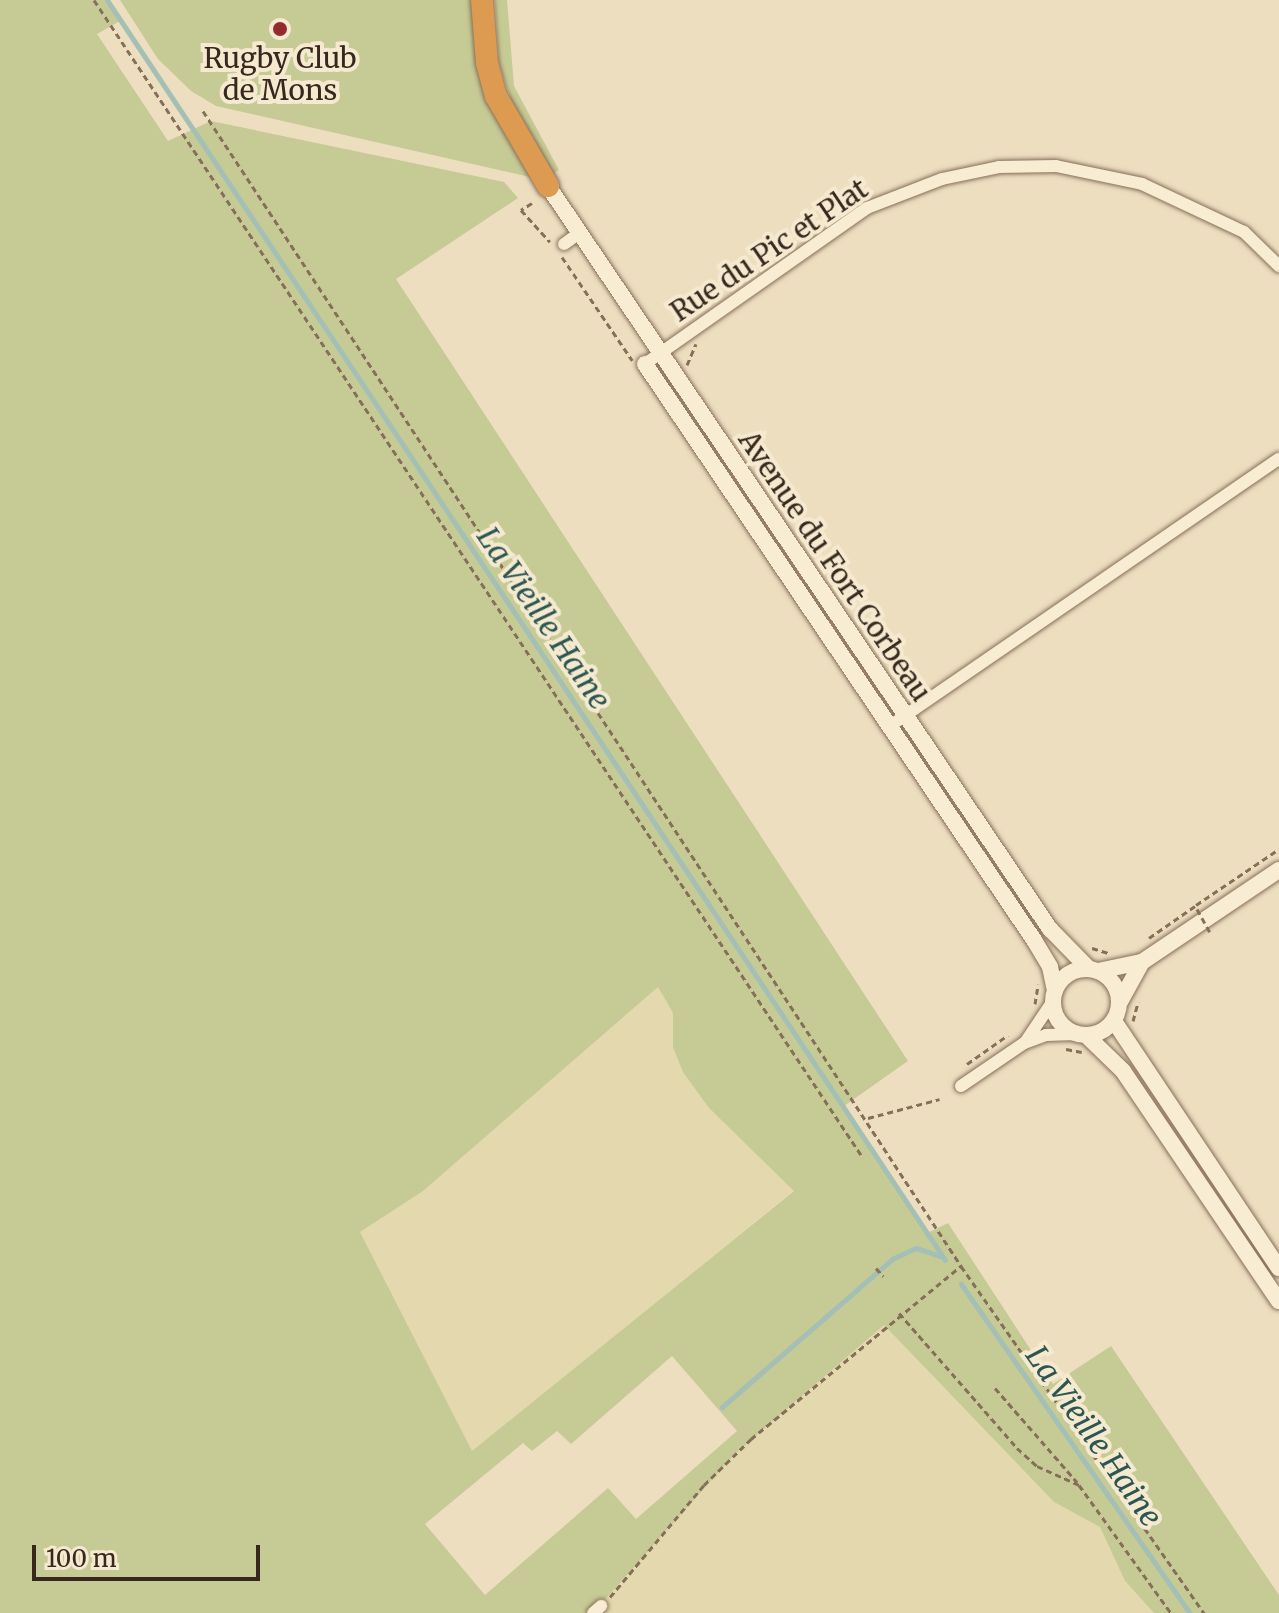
<!DOCTYPE html>
<style>
body{margin:0}
#map{position:relative;width:1279px;height:1613px;overflow:hidden;background:#eddec0;font-family:Merriweather,serif}
div>[style]{position:absolute}
[style*='--x']{left:calc(var(--x)*1px);top:calc(var(--y)*1px);width:calc(var(--w)*1px);rotate:calc(var(--a)*1deg)}
.farmland>*{inset:0;background:#e3d8ae}
.green>*{inset:0;background:#c6cb95}
.stream>*{height:5px;margin:-2.5px;padding:0 2.5px;transform-origin:2.5px;border-radius:2.5px;background:#a3bfb6}
.path>*{height:3px;margin-top:-1.5px;transform-origin:0;background:repeating-linear-gradient(90deg,#866f58 0 6px,transparent 0 10px)}
.roads{filter:drop-shadow(0 0 2px #866f58) drop-shadow(0 0 2px #866f58)}
.minor>*{height:12px;margin:-6px;padding:0 6px;transform-origin:6px;border-radius:6px;background:#f8ecd3}
.tertiary>*{height:16px;margin:-8px;padding:0 8px;transform-origin:8px;border-radius:8px;background:#f8ecd3}
.tertiary>.ring{margin:-8px;padding:0;box-sizing:content-box;background:none;border:16px solid #f8ecd3;border-radius:50%}
.motorway>*{height:22px;margin:-11px;padding:0 11px;transform-origin:11px;border-radius:11px;background:#dd9a51}
.path-bridge>*{height:3px;margin-top:-1.5px;transform-origin:0;background:repeating-linear-gradient(90deg,#866f58 0 6px,transparent 0 10px)}
.dots>*{width:22px;height:22px;translate:-50% -50%;box-sizing:border-box;border:4px solid #f5e9d0;border-radius:50%}
span{translate:-50% -50%;white-space:nowrap;text-align:center;line-height:1.15;-webkit-text-stroke:8px #f5e9d0;paint-order:stroke}
.poi-label{font-size:28px;color:#36281d}
.street-label{font-size:28px;color:#36281d}
.water-label{font-size:30px;color:#2c5651;font-style:italic}
.scale{position:absolute;left:32px;top:1545px;width:228px;height:36px;box-sizing:border-box;border:4px solid #36281d;border-top:0;padding-left:10px;font-size:24px;line-height:28px;white-space:nowrap;color:#36281d;-webkit-text-stroke:6px #f5e9d0;paint-order:stroke}
</style>
<div id="map">
<div class="farmland">
<i style="clip-path:polygon(658px 987px,673px 1013px,673px 1047px,709px 1108px,794px 1190px,472px 1452px,360px 1232px,423px 1191px)"></i>
<i style="clip-path:polygon(884px 1325px,1054px 1502px,1100px 1527px,1125px 1581px,1154px 1613px,593px 1613px,735px 1454px)"></i>
</div>
<div class="green">
<i style="clip-path:polygon(evenodd,0 0,107px 0,120px 21px,97px 34px,168px 141px,211px 121px,504px 182px,518px 198px,396px 279px,908px 1061px,844px 1106px,871px 1149px,927px 1233px,948px 1223px,1053px 1384px,1111px 1346px,1279px 1595px,1279px 1613px,1154px 1613px,1125px 1581px,1100px 1527px,1054px 1502px,884px 1325px,735px 1454px,593px 1613px,0 1613px,0 0,658px 987px,673px 1013px,673px 1047px,683px 1072px,709px 1108px,794px 1191px,472px 1451px,360px 1232px,423px 1191px,658px 987px,0 0,672px 1356px,737px 1431px,636px 1519px,608px 1488px,485px 1595px,425px 1524px,523px 1443px,532px 1451px,557px 1431px,571px 1444px,672px 1356px)"></i>
<i style="clip-path:polygon(120px 0,473px 0,485px 87px,502px 128px,534px 178px,216px 106px,191px 91px,158px 59px)"></i>
<i style="clip-path:polygon(495px 0,507px 0,514px 86px,559px 170px,552px 175px,512px 103px,499px 63px)"></i>
</div>
<div class="stream">
<i style="--x:107;--y:0;--w:1513;--a:56.37"></i>
<i style="--x:961;--y:1284;--w:401;--a:55.2"></i>
<i style="--x:722;--y:1407;--w:225;--a:-41"></i>
<i style="--x:892;--y:1259;--w:26;--a:-25"></i>
<i style="--x:916;--y:1248;--w:26;--a:18"></i>
</div>
<div class="path">
<i style="--x:94;--y:0;--w:1390;--a:56.41"></i>
<i style="--x:203;--y:111;--w:1382;--a:56.72"></i>
<i style="--x:961;--y:1266;--w:424;--a:55"></i>
<i style="--x:532;--y:203;--w:13;--a:148"></i>
<i style="--x:521;--y:210;--w:43;--a:47.8"></i>
<i style="--x:562;--y:257;--w:125;--a:55.8"></i>
<i style="--x:687;--y:365;--w:23;--a:-67"></i>
<i style="--x:904;--y:686;--w:16;--a:7"></i>
<i style="--x:1196;--y:905;--w:100;--a:-34"></i>
<i style="--x:1149;--y:938;--w:56;--a:-34.8"></i>
<i style="--x:1092;--y:948;--w:17;--a:17"></i>
<i style="--x:1035;--y:1004;--w:20;--a:-81"></i>
<i style="--x:1133;--y:1021;--w:20;--a:-75"></i>
<i style="--x:1066;--y:1049;--w:16;--a:11"></i>
<i style="--x:967;--y:1064;--w:50;--a:-35.3"></i>
<i style="--x:868;--y:1118;--w:74;--a:-14.8"></i>
<i style="--x:876;--y:1268;--w:11;--a:49"></i>
<i style="--x:899;--y:1313;--w:179;--a:48.8"></i>
<i style="--x:1017;--y:1448;--w:27;--a:42"></i>
<i style="--x:1037;--y:1466;--w:46;--a:24.3"></i>
<i style="--x:1079;--y:1485;--w:158;--a:54.3"></i>
<i style="--x:995;--y:1388;--w:125;--a:48.9"></i>
<i style="--x:610;--y:1597;--w:146;--a:-50"></i>
<i style="--x:704;--y:1485;--w:66;--a:-44.4"></i>
<i style="--x:751;--y:1439;--w:272;--a:-39.5"></i>
</div>
<div class="roads">
<div class="minor">
<i style="--x:564;--y:244;--w:19;--a:-36"></i>
<i style="--x:645;--y:364;--w:271;--a:-35.1"></i>
<i style="--x:867;--y:208;--w:80;--a:-21.1"></i>
<i style="--x:942;--y:179;--w:58;--a:-11.9"></i>
<i style="--x:999;--y:167;--w:57;--a:-1"></i>
<i style="--x:1056;--y:166;--w:88;--a:11.8"></i>
<i style="--x:1142;--y:184;--w:113;--a:25.2"></i>
<i style="--x:1244;--y:232;--w:49;--a:44.2"></i>
<i style="--x:890;--y:726;--w:472;--a:-34.5"></i>
<i style="--x:1026;--y:1041;--w:48;--a:-56"></i>
<i style="--x:961;--y:1086;--w:76;--a:-34.3"></i>
<i style="--x:1024;--y:1043;--w:23;--a:-20"></i>
<i style="--x:1046;--y:1035;--w:30;--a:-2"></i>
<i style="--x:593;--y:1613;--w:11;--a:-41"></i>
</div>
<div class="tertiary">
<i style="--x:548;--y:186;--w:897;--a:55.96"></i>
<i style="--x:1050;--y:929;--w:54;--a:45.7"></i>
<i style="--x:645;--y:364;--w:695;--a:55.97"></i>
<i style="--x:1034;--y:940;--w:31;--a:59"></i>
<i style="--x:1050;--y:967;--w:24;--a:78"></i>
<i class="ring" style="left:1053px;top:969px;width:50px;height:50px"></i>
<i style="--x:1098;--y:971;--w:45;--a:-11.6"></i>
<i style="--x:1142;--y:962;--w:165;--a:-33.9"></i>
<i style="--x:1120;--y:1002;--w:46;--a:-61.2"></i>
<i style="--x:1114;--y:1021;--w:297;--a:56.3"></i>
<i style="--x:1087;--y:1036;--w:50;--a:44.2"></i>
<i style="--x:1123;--y:1071;--w:278;--a:55.9"></i>
</div>
<div class="motorway">
<i style="--x:482;--y:0;--w:63;--a:85.5"></i>
<i style="--x:487;--y:63;--w:34;--a:75"></i>
<i style="--x:496;--y:96;--w:104;--a:60"></i>
</div>
</div>
<div class="path-bridge">
<i style="--x:1197;--y:909;--w:29;--a:61"></i>
</div>
<div class="dots">
<i style="left:280px;top:29px;background:#94292e"></i>
</div>
<div class="poi-label">
<span style="left:280px;top:74px">Rugby Club<br>de Mons</span>
</div>
<div class="street-label">
<span style="left:769px;top:250px;rotate:-34deg">Rue du Pic et Plat</span>
<span style="left:835px;top:566px;rotate:56deg">Avenue du Fort Corbeau</span>
</div>
<div class="water-label">
<span style="left:544px;top:618px;rotate:56deg">La Vieille Haine</span>
<span style="left:1094px;top:1436px;rotate:55deg">La Vieille Haine</span>
</div>
<div class="scale">100 m</div>
</div>
